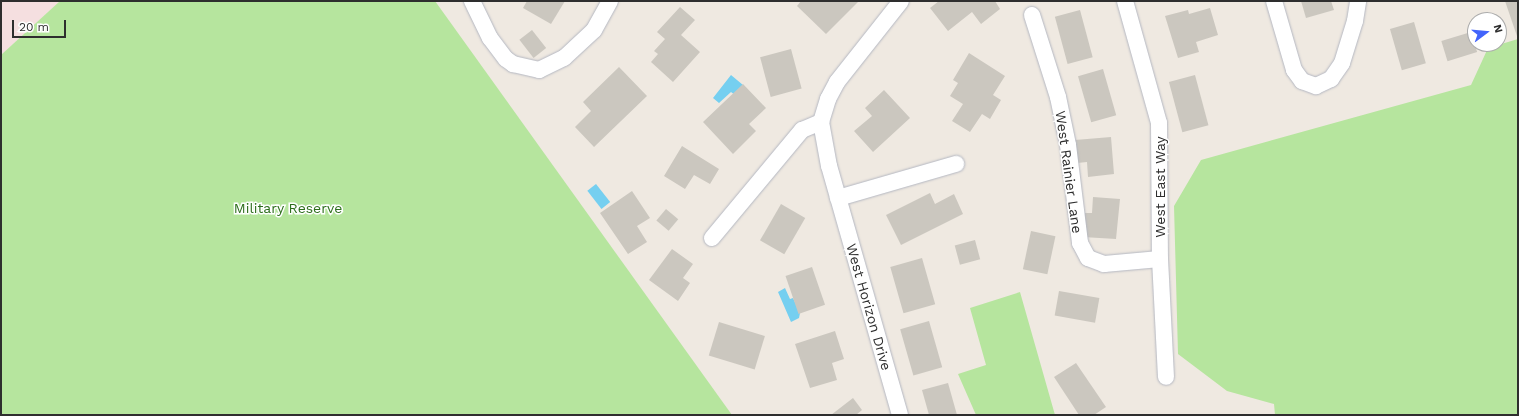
<!DOCTYPE html>
<style>
body{margin:0}
#map{position:relative;width:1519px;height:416px;overflow:hidden;background:#efe9e1;font-family:"Work Sans",sans-serif}
div>[style]{position:absolute}
[style*='--x']{left:calc(var(--x)*1px);top:calc(var(--y)*1px);width:calc(var(--w)*1px);rotate:calc(var(--a)*1deg)}
.medical>*{inset:0;background:#f5dfe0}
.green>*{inset:0;background:#b6e59e}
.water>*{inset:0;background:#75cff0;transform-origin:0 0}
.building>*{inset:0;background:#cbc7bf;transform-origin:0 0}
.roads{filter:drop-shadow(0 0 1px #b4b7c1) drop-shadow(0 0 1px #b4b7c1)}
.street>*{height:16px;margin:-8px;padding:0 8px;transform-origin:8px;border-radius:8px;background:#fff}
span{translate:-50% -50%;white-space:nowrap;text-align:center;line-height:1.15;-webkit-text-stroke:3px #fff;paint-order:stroke}
.street-label{font-size:14px;color:#2e2e2e}
.park-label{font-size:14px;color:#2c6e1b}
.frame{position:absolute;inset:0;border:2px solid #2e2e2e;pointer-events:none}
.north{position:absolute;left:1467px;top:12px;width:40px;height:40px;box-sizing:border-box;background:#fff;border:1px solid #ababab;border-radius:50%;rotate:74deg;font-size:11px;font-weight:700;line-height:16px;text-align:center;color:#2e2e2e}
.north::after{content:'';display:block;margin:auto;width:14px;height:18px;background:#4264fb;clip-path:polygon(50% 0,100% 100%,50% 72%,0 100%)}
.scale{position:absolute;left:12px;top:20px;width:54px;height:18px;box-sizing:border-box;border:2px solid #2e2e2e;border-top:0;padding-left:5px;font-size:12px;line-height:14px;white-space:nowrap;color:#2e2e2e;-webkit-text-stroke:3px #fff;paint-order:stroke}
</style>
<div id="map">
<div class="medical">
<i style="clip-path:polygon(1px 1px,60px 1px,1px 55px)"></i>
</div>
<div class="green">
<i style="clip-path:polygon(60px 1px,435px 1px,732px 415px,1px 415px,1px 55px)"></i>
<i style="clip-path:polygon(1518px 39px,1518px 415px,1275px 415px,1274px 404px,1227px 391px,1178px 354px,1174px 206px,1201px 160px,1471px 85px,1488px 48px)"></i>
<i style="clip-path:polygon(1020px 292px,1055px 415px,976px 415px,958px 374px,986px 365px,970px 308px)"></i>
</div>
<div class="water">
<i style="clip-path:polygon(731px 75px,743px 85px,735px 95px,731px 92px,719px 103px,713px 98px)"></i>
<i style="left:596px;top:184px;width:23px;height:11px;rotate:52deg"></i>
<i style="clip-path:polygon(785px 288px,790px 299px,793px 298px,800px 313px,799px 318px,791px 322px,778px 292px)"></i>
</div>
<div class="building">
<i style="clip-path:polygon(527px 1px,565px 1px,551px 24px,523px 8px)"></i>
<i style="clip-path:polygon(801px 1px,859px 1px,826px 34px,797px 6px)"></i>
<i style="clip-path:polygon(939px 1px,995px 1px,1000px 9px,981px 24px,972px 12px,948px 31px,930px 8px)"></i>
<i style="clip-path:polygon(1301px 1px,1331px 1px,1334px 10px,1306px 18px)"></i>
<i style="clip-path:polygon(1505px 1px,1518px 1px,1518px 39px)"></i>
<i style="clip-path:polygon(680px 7px,695px 20px,681px 35px,700px 52px,673px 82px,651px 62px,658px 54px,654px 51px,665px 39px,657px 32px)"></i>
<i style="clip-path:polygon(1210px 8px,1218px 35px,1196px 42px,1199px 52px,1178px 58px,1165px 16px,1188px 10px,1189px 14px)"></i>
<i style="left:1080px;top:10px;width:49px;height:26px;rotate:75deg"></i>
<i style="left:1414px;top:22px;width:43px;height:25px;rotate:74deg"></i>
<i style="left:532px;top:30px;width:23px;height:16px;rotate:52deg"></i>
<i style="left:1471px;top:32px;width:21px;height:31px;rotate:73deg"></i>
<i style="left:791px;top:49px;width:41px;height:32px;rotate:75deg"></i>
<i style="clip-path:polygon(969px 53px,1005px 76px,993px 95px,1001px 100px,990px 119px,982px 114px,970px 132px,952px 121px,963px 104px,950px 96px,958px 83px,953px 80px)"></i>
<i style="clip-path:polygon(619px 67px,647px 96px,594px 147px,575px 127px,591px 111px,583px 102px)"></i>
<i style="left:1103px;top:69px;width:48px;height:26px;rotate:74deg"></i>
<i style="left:1195px;top:75px;width:52px;height:27px;rotate:75deg"></i>
<i style="clip-path:polygon(743px 84px,766px 108px,749px 124px,756px 131px,733px 154px,703px 122px)"></i>
<i style="clip-path:polygon(884px 90px,910px 118px,873px 152px,854px 131px,872px 116px,865px 108px)"></i>
<i style="clip-path:polygon(1111px 137px,1114px 174px,1088px 177px,1087px 162px,1077px 163px,1075px 140px)"></i>
<i style="clip-path:polygon(682px 146px,719px 169px,710px 184px,694px 175px,685px 189px,664px 176px)"></i>
<i style="clip-path:polygon(632px 191px,650px 218px,637px 226px,647px 242px,628px 254px,600px 213px)"></i>
<i style="clip-path:polygon(930px 193px,935px 204px,954px 194px,963px 214px,901px 245px,886px 215px)"></i>
<i style="clip-path:polygon(1093px 197px,1120px 199px,1116px 239px,1083px 237px,1085px 213px,1092px 213px)"></i>
<i style="left:781px;top:204px;width:28px;height:42px;rotate:30deg"></i>
<i style="left:666px;top:209px;width:16px;height:15px;rotate:40deg"></i>
<i style="left:1031px;top:231px;width:25px;height:39px;rotate:12deg"></i>
<i style="left:975px;top:240px;width:20px;height:21px;rotate:75deg"></i>
<i style="clip-path:polygon(672px 249px,693px 264px,683px 278px,690px 283px,678px 301px,649px 280px)"></i>
<i style="left:922px;top:258px;width:48px;height:33px;rotate:74deg"></i>
<i style="left:812px;top:267px;width:40px;height:28px;rotate:71deg"></i>
<i style="left:1059px;top:291px;width:41px;height:25px;rotate:10deg"></i>
<i style="left:929px;top:321px;width:48px;height:30px;rotate:74deg"></i>
<i style="left:719px;top:322px;width:48px;height:35px;rotate:17deg"></i>
<i style="clip-path:polygon(835px 331px,844px 359px,832px 363px,837px 380px,810px 388px,795px 344px)"></i>
<i style="clip-path:polygon(1076px 363px,1106px 407px,1094px 415px,1079px 415px,1054px 377px)"></i>
<i style="clip-path:polygon(948px 383px,957px 415px,929px 415px,922px 390px)"></i>
<i style="clip-path:polygon(853px 398px,862px 410px,856px 415px,831px 415px)"></i>
</div>
<div class="roads">
<div class="street">
<i style="--x:472;--y:1;--w:41;--a:64.1"></i>
<i style="--x:490;--y:38;--w:26;--a:53"></i>
<i style="--x:506;--y:59;--w:9;--a:36"></i>
<i style="--x:513;--y:64;--w:27;--a:13"></i>
<i style="--x:539;--y:70;--w:28;--a:-26"></i>
<i style="--x:564;--y:58;--w:41;--a:-43"></i>
<i style="--x:594;--y:30;--w:33;--a:-61"></i>
<i style="--x:1125;--y:1;--w:127;--a:74.4"></i>
<i style="--x:1159;--y:123;--w:136;--a:89.6"></i>
<i style="--x:1160;--y:259;--w:118;--a:87.1"></i>
<i style="--x:1274;--y:1;--w:72;--a:73.8"></i>
<i style="--x:1294;--y:70;--w:14;--a:54"></i>
<i style="--x:1302;--y:81;--w:15;--a:20"></i>
<i style="--x:1316;--y:86;--w:17;--a:-25"></i>
<i style="--x:1331;--y:79;--w:19;--a:-55"></i>
<i style="--x:1342;--y:63;--w:44;--a:-72.8"></i>
<i style="--x:1355;--y:21;--w:20;--a:-81"></i>
<i style="--x:1032;--y:15;--w:86;--a:72.4"></i>
<i style="--x:1058;--y:97;--w:49;--a:78.2"></i>
<i style="--x:1068;--y:145;--w:99;--a:83"></i>
<i style="--x:1080;--y:243;--w:17;--a:62"></i>
<i style="--x:1088;--y:258;--w:17;--a:21"></i>
<i style="--x:1104;--y:264;--w:56;--a:-5.1"></i>
<i style="--x:838;--y:198;--w:123;--a:-16.1"></i>
<i style="--x:712;--y:238;--w:141;--a:-50.2"></i>
<i style="--x:802;--y:130;--w:21;--a:-23"></i>
<i style="--x:900;--y:415;--w:259;--a:-105.9"></i>
<i style="--x:829;--y:166;--w:45;--a:-100.3"></i>
<i style="--x:821;--y:122;--w:24;--a:-73"></i>
<i style="--x:828;--y:99;--w:19;--a:-62"></i>
<i style="--x:837;--y:82;--w:103;--a:-51.7"></i>
</div>
</div>
<div class="street-label">
<span style="left:1069px;top:172px;rotate:82deg">West Rainier Lane</span>
<span style="left:1160px;top:187px;rotate:-90deg">West East Way</span>
<span style="left:869px;top:307px;rotate:74deg">West Horizon Drive</span>
</div>
<div class="park-label">
<span style="left:288px;top:208px">Military Reserve</span>
</div>
<div class="frame"></div>
<div class="north">N</div>
<div class="scale">20 m</div>
</div>
